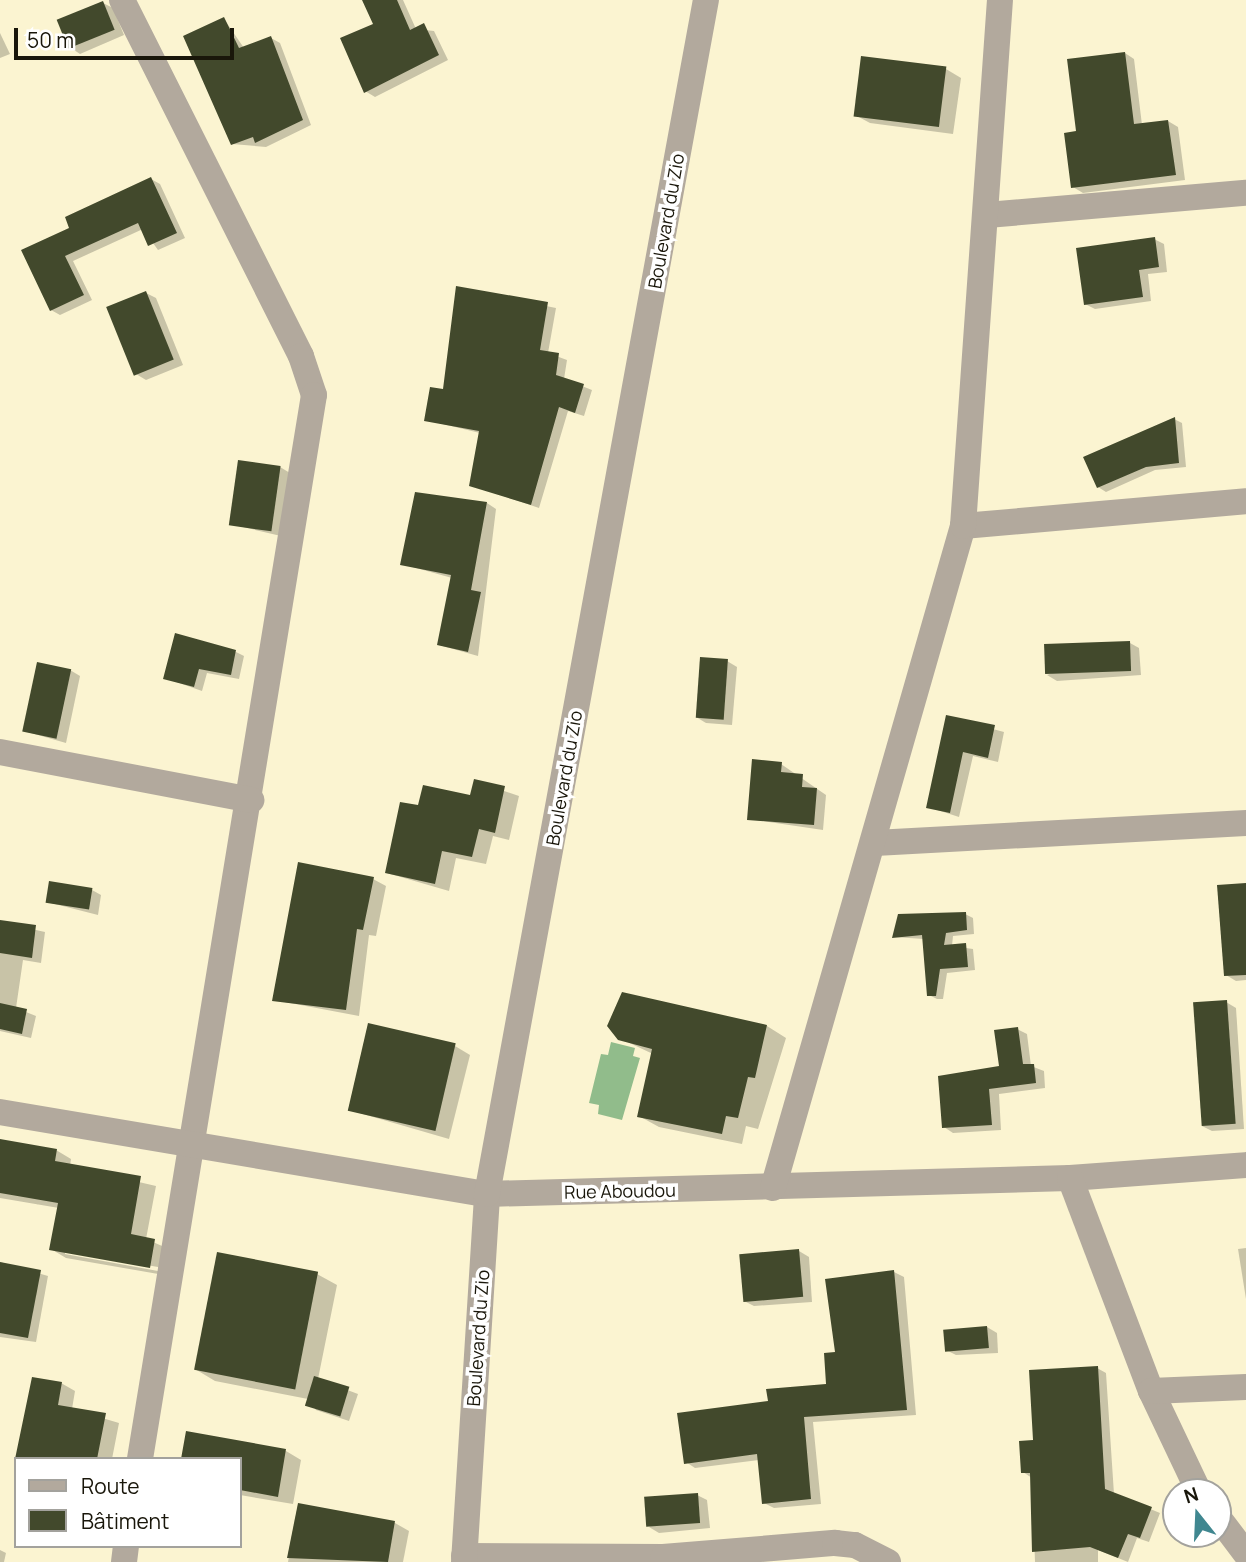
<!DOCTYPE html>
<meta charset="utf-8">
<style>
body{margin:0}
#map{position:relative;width:1246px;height:1562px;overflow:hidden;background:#fbf4d1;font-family:Manrope,sans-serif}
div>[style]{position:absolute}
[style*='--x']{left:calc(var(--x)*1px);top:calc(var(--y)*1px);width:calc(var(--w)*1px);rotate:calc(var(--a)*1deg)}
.water>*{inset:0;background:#91bc8b}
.shadow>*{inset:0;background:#0003}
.building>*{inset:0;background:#42492c;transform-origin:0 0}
.minor>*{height:26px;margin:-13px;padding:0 13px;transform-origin:13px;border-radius:13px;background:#b2a99d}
span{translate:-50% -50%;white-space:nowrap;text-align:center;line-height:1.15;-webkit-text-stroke:7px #fff;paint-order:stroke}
.street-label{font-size:18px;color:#19160a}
.legend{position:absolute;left:14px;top:1457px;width:228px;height:91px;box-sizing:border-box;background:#fff;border:2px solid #a3a29d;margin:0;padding:9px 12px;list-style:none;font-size:21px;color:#19160a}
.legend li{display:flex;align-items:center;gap:14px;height:35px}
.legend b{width:35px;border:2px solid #a3a29d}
.north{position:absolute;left:1162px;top:1478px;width:70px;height:70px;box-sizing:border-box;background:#fff;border:2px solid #a3a29d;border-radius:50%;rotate:342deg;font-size:19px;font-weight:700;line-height:28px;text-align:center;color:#19160a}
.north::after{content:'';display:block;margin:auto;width:24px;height:32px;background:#408790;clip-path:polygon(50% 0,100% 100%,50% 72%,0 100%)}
.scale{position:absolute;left:14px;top:28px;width:220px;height:32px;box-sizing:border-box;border:4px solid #19160a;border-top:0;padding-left:9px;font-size:21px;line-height:24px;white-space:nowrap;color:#19160a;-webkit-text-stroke:5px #fff;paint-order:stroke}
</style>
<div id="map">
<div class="water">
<i style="clip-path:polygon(611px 1042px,635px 1048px,633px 1056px,640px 1058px,622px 1120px,598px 1114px,599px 1105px,589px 1103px,601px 1054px,608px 1055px)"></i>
</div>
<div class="shadow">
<i style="clip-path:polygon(364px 0,403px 0,416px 29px,434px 31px,448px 60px,375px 97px,365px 91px,375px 25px)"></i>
<i style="clip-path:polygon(103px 3px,113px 8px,124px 35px,80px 54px,71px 48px)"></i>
<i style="clip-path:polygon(224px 19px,244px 48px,271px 38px,280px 43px,311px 125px,266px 147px,232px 144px)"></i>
<i style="clip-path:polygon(0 33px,10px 54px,0 58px)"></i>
<i style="clip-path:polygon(1125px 53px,1134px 59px,1142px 125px,1168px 121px,1178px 127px,1185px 180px,1083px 193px,1073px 187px,1078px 133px)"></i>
<i style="clip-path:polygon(946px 69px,961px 78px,953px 134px,870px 123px,855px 115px)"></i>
<i style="clip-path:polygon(151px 179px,160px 184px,185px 238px,158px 250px,143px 229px,73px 261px,92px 300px,60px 315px,51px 310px,71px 229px)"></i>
<i style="clip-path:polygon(1154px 239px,1164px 244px,1167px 272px,1148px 274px,1151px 301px,1095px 309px,1085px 304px)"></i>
<i style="clip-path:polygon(458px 288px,556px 308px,548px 353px,567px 360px,564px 379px,592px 390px,584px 416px,568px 411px,539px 508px,471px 485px,480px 433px,426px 420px,445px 392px)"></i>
<i style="clip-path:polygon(146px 293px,156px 298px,183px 365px,146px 380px,136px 374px)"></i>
<i style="clip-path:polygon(1174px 419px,1182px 423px,1186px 467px,1155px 470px,1106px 492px,1098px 487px)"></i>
<i style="clip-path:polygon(280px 467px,290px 473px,281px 536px,230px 524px)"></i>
<i style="clip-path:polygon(487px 503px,496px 509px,478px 656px,439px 645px,452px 578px,402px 564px)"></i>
<i style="clip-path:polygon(1130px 643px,1139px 648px,1141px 675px,1057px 681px,1047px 675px)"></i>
<i style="clip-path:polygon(236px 652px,244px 656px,239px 679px,207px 673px,202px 691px,165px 678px)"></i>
<i style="clip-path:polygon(727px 661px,737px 667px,732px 725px,706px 723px,696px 717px)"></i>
<i style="clip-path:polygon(70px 670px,80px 676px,66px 743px,24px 731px)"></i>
<i style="clip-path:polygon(948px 717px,1004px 732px,998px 762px,973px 756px,959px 817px,928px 807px)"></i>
<i style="clip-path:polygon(781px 764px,826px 795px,823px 830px,749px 819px)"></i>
<i style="clip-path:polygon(475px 781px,519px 796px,509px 840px,493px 836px,486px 864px,456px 858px,449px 891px,387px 873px,420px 808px,471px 797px)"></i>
<i style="clip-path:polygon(373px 879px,386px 886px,376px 936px,369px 935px,359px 1016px,274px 1000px)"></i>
<i style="clip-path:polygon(1246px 884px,1246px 980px,1236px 981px,1226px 975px)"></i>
<i style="clip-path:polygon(92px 890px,101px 895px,98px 915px,47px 902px)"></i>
<i style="clip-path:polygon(965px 914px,973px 918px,974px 934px,953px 936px,952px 946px,973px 949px,975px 970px,947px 973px,943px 999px,937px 999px,929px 995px,924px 939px,894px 937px)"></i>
<i style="clip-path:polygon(0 922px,45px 932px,41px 963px,23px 960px,16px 1008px,36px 1016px,31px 1038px,0 1031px)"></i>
<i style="clip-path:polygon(623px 994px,767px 1026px,786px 1038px,758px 1129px,746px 1126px,742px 1144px,659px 1127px,639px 1116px,653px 1054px,619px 1038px)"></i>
<i style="clip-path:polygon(1226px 1002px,1236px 1008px,1244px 1129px,1212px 1131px,1202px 1126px)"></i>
<i style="clip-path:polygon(1017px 1029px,1027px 1034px,1031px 1066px,1044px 1071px,1045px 1088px,999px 1094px,1001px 1130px,953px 1133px,944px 1127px,1001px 1068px)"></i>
<i style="clip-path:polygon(455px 1046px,470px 1055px,449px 1139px,349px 1110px)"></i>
<i style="clip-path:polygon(evenodd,0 1140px,56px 1150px,71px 1159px,70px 1166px,156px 1186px,146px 1239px,169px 1249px,164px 1275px,66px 1258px,51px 1249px,59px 1208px,0 1198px,0 1140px,65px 1251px,158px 1267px,158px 1271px,65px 1254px,65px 1251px)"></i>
<i style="clip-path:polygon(1246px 1248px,1246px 1299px,1238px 1249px)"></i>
<i style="clip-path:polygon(799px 1251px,809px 1257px,812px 1302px,754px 1306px,744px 1301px)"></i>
<i style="clip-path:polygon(0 1262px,48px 1276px,36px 1342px,0 1337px)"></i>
<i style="clip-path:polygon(894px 1272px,904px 1277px,916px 1415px,813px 1422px,821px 1504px,774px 1508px,764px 1503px,759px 1460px,695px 1468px,686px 1462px,770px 1402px,827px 1386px,837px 1354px)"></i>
<i style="clip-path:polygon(317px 1274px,337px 1285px,318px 1379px,358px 1394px,349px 1421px,316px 1410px,308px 1399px,215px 1381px,195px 1369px)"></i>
<i style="clip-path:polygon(987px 1327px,997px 1333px,998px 1353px,956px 1355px,946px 1350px)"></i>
<i style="clip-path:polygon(1097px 1368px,1106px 1373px,1114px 1494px,1160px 1513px,1149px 1542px,1137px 1538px,1128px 1562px,1098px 1550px,1098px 1562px,1035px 1562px,1032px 1478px,1023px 1472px,1035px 1441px)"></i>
<i style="clip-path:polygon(61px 1383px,75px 1391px,72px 1409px,119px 1423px,112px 1459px,17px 1459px)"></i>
<i style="clip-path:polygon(187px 1433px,286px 1451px,301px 1460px,293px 1504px,240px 1495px,240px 1459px)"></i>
<i style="clip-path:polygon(697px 1495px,707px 1500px,710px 1528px,659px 1533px,649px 1527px)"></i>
<i style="clip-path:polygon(299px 1505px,395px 1523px,409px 1531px,403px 1562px,288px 1562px)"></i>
<i style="clip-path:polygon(0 1550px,6px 1553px,4px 1562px,0 1562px)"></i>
</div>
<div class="building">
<i style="clip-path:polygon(362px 0,397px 0,410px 30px,424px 23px,439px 55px,364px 93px,340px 38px,373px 24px)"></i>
<i style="left:103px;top:1px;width:31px;height:50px;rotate:68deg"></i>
<i style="clip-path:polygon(224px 17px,239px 48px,271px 36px,303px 120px,255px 143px,253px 137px,231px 145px,183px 36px)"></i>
<i style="clip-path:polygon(1125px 52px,1134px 124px,1168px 120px,1176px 175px,1071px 188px,1064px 133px,1076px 131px,1067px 59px)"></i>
<i style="left:861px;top:56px;width:86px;height:61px;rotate:7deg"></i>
<i style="clip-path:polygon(151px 177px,177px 233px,148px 246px,138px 223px,65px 256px,84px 295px,50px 311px,21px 250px,69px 228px,65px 217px)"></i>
<i style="clip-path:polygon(1155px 237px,1159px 267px,1139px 270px,1143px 297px,1084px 305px,1076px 248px)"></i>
<i style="clip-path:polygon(456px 286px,548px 302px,540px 350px,559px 353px,556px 375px,584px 384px,575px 413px,559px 407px,531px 505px,469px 486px,479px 431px,424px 421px,430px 387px,443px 389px)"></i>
<i style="left:146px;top:291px;width:74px;height:43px;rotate:68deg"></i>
<i style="clip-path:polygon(1175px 417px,1179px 463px,1146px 467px,1097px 488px,1083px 457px)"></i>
<i style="left:238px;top:460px;width:43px;height:66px;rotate:8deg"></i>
<i style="clip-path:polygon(415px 492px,487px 502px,471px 590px,481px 592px,468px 652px,437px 645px,451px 575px,400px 565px)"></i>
<i style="clip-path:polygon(175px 633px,236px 650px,231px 675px,199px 669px,194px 687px,163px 679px)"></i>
<i style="left:1130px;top:641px;width:30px;height:86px;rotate:88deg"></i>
<i style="left:700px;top:657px;width:28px;height:61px;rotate:4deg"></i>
<i style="left:37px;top:662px;width:35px;height:71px;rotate:12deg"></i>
<i style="clip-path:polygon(946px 715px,995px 725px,988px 758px,963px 752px,950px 813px,926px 808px)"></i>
<i style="clip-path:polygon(752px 759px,782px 762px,781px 772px,803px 774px,802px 787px,817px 788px,814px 825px,747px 820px)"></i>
<i style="clip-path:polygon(474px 779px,505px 786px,495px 833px,479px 829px,472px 857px,442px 851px,435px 884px,385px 873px,400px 802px,418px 805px,423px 785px,470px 795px)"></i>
<i style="clip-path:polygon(298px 862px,374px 877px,363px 930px,357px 929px,346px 1010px,272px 1001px)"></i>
<i style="left:49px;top:881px;width:44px;height:22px;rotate:9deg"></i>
<i style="clip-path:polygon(1246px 883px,1246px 975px,1224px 976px,1217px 885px)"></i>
<i style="clip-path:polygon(966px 912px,967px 930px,946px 933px,944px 945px,966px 943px,968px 967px,940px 969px,936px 996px,927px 996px,922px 935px,892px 938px,898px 914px)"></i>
<i style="clip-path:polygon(0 920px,36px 925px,32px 958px,0 953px)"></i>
<i style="clip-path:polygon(622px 992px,767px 1025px,755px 1078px,748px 1077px,738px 1118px,726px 1116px,722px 1134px,637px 1117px,652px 1049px,618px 1040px,607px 1026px)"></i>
<i style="left:1227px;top:1000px;width:124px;height:34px;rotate:86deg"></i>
<i style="clip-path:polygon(0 1003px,27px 1009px,22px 1034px,0 1029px)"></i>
<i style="left:368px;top:1023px;width:90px;height:90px;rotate:13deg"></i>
<i style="clip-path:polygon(1018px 1027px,1023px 1064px,1034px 1064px,1036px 1083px,989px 1089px,992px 1125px,942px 1128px,938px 1076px,999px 1066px,994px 1030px)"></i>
<i style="clip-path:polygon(0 1139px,57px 1149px,55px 1161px,141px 1176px,131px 1234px,155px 1239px,150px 1268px,49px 1250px,58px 1203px,0 1193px)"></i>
<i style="left:799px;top:1249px;width:48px;height:60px;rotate:85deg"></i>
<i style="left:217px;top:1252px;width:103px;height:120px;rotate:11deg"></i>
<i style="clip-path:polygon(0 1262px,41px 1270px,28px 1338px,0 1333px)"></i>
<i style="clip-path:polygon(894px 1270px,907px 1410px,804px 1417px,811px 1499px,762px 1504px,757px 1454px,684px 1464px,677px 1413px,768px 1401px,766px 1389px,826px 1384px,824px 1353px,835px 1352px,825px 1279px)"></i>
<i style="left:987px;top:1326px;width:22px;height:44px;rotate:85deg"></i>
<i style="clip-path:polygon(1098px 1366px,1105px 1489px,1152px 1507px,1140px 1538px,1128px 1534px,1118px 1558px,1090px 1547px,1032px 1552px,1030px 1473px,1021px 1473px,1019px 1441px,1033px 1440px,1029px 1370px)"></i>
<i style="left:314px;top:1376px;width:37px;height:31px;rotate:17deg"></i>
<i style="clip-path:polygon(32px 1377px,62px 1382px,58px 1405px,106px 1413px,97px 1459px,15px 1459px)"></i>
<i style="clip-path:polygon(186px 1431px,286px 1449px,278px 1497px,240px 1490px,240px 1459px,181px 1459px)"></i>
<i style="left:698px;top:1493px;width:30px;height:54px;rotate:86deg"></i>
<i style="clip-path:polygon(298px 1503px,395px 1521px,388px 1562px,287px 1558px)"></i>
</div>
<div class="minor">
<i style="--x:122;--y:0;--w:398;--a:63.3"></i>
<i style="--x:301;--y:356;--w:41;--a:71.6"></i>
<i style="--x:314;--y:395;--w:1078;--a:99.29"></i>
<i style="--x:987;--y:215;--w:260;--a:-4.9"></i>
<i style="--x:963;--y:526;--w:284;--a:-5"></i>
<i style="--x:0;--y:752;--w:256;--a:10.8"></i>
<i style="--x:875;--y:843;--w:372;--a:-3.1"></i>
<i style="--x:0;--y:1112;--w:494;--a:9.6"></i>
<i style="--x:487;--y:1194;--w:583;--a:-1.57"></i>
<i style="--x:1070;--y:1178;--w:176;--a:-4.2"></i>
<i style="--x:1070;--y:1178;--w:228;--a:69.2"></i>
<i style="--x:1151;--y:1391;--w:112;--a:64.6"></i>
<i style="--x:773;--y:1188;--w:689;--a:-73.99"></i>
<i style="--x:963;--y:526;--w:527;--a:-85.98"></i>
<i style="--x:1151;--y:1391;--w:95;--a:-2.4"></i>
<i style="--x:1218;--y:1517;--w:46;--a:52.9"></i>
<i style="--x:464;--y:1556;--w:199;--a:0.3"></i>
<i style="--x:663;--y:1557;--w:173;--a:-4.7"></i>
<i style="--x:835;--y:1543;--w:20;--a:6"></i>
<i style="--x:855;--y:1545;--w:37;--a:27"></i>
<i style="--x:124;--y:1562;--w:16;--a:-83"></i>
<i style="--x:464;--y:1562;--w:369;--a:-86.4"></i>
<i style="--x:487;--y:1194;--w:1214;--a:-79.61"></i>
</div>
<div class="street-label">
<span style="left:666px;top:221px;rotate:-80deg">Boulevard du Zio</span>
<span style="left:564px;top:778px;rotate:-80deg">Boulevard du Zio</span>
<span style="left:620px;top:1191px;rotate:-1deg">Rue Aboudou</span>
<span style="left:478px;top:1338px;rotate:-86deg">Boulevard du Zio</span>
</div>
<ul class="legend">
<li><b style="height:9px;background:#b2a99d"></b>Route</li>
<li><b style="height:19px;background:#42492c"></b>Bâtiment</li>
</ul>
<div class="north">N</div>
<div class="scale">50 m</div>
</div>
